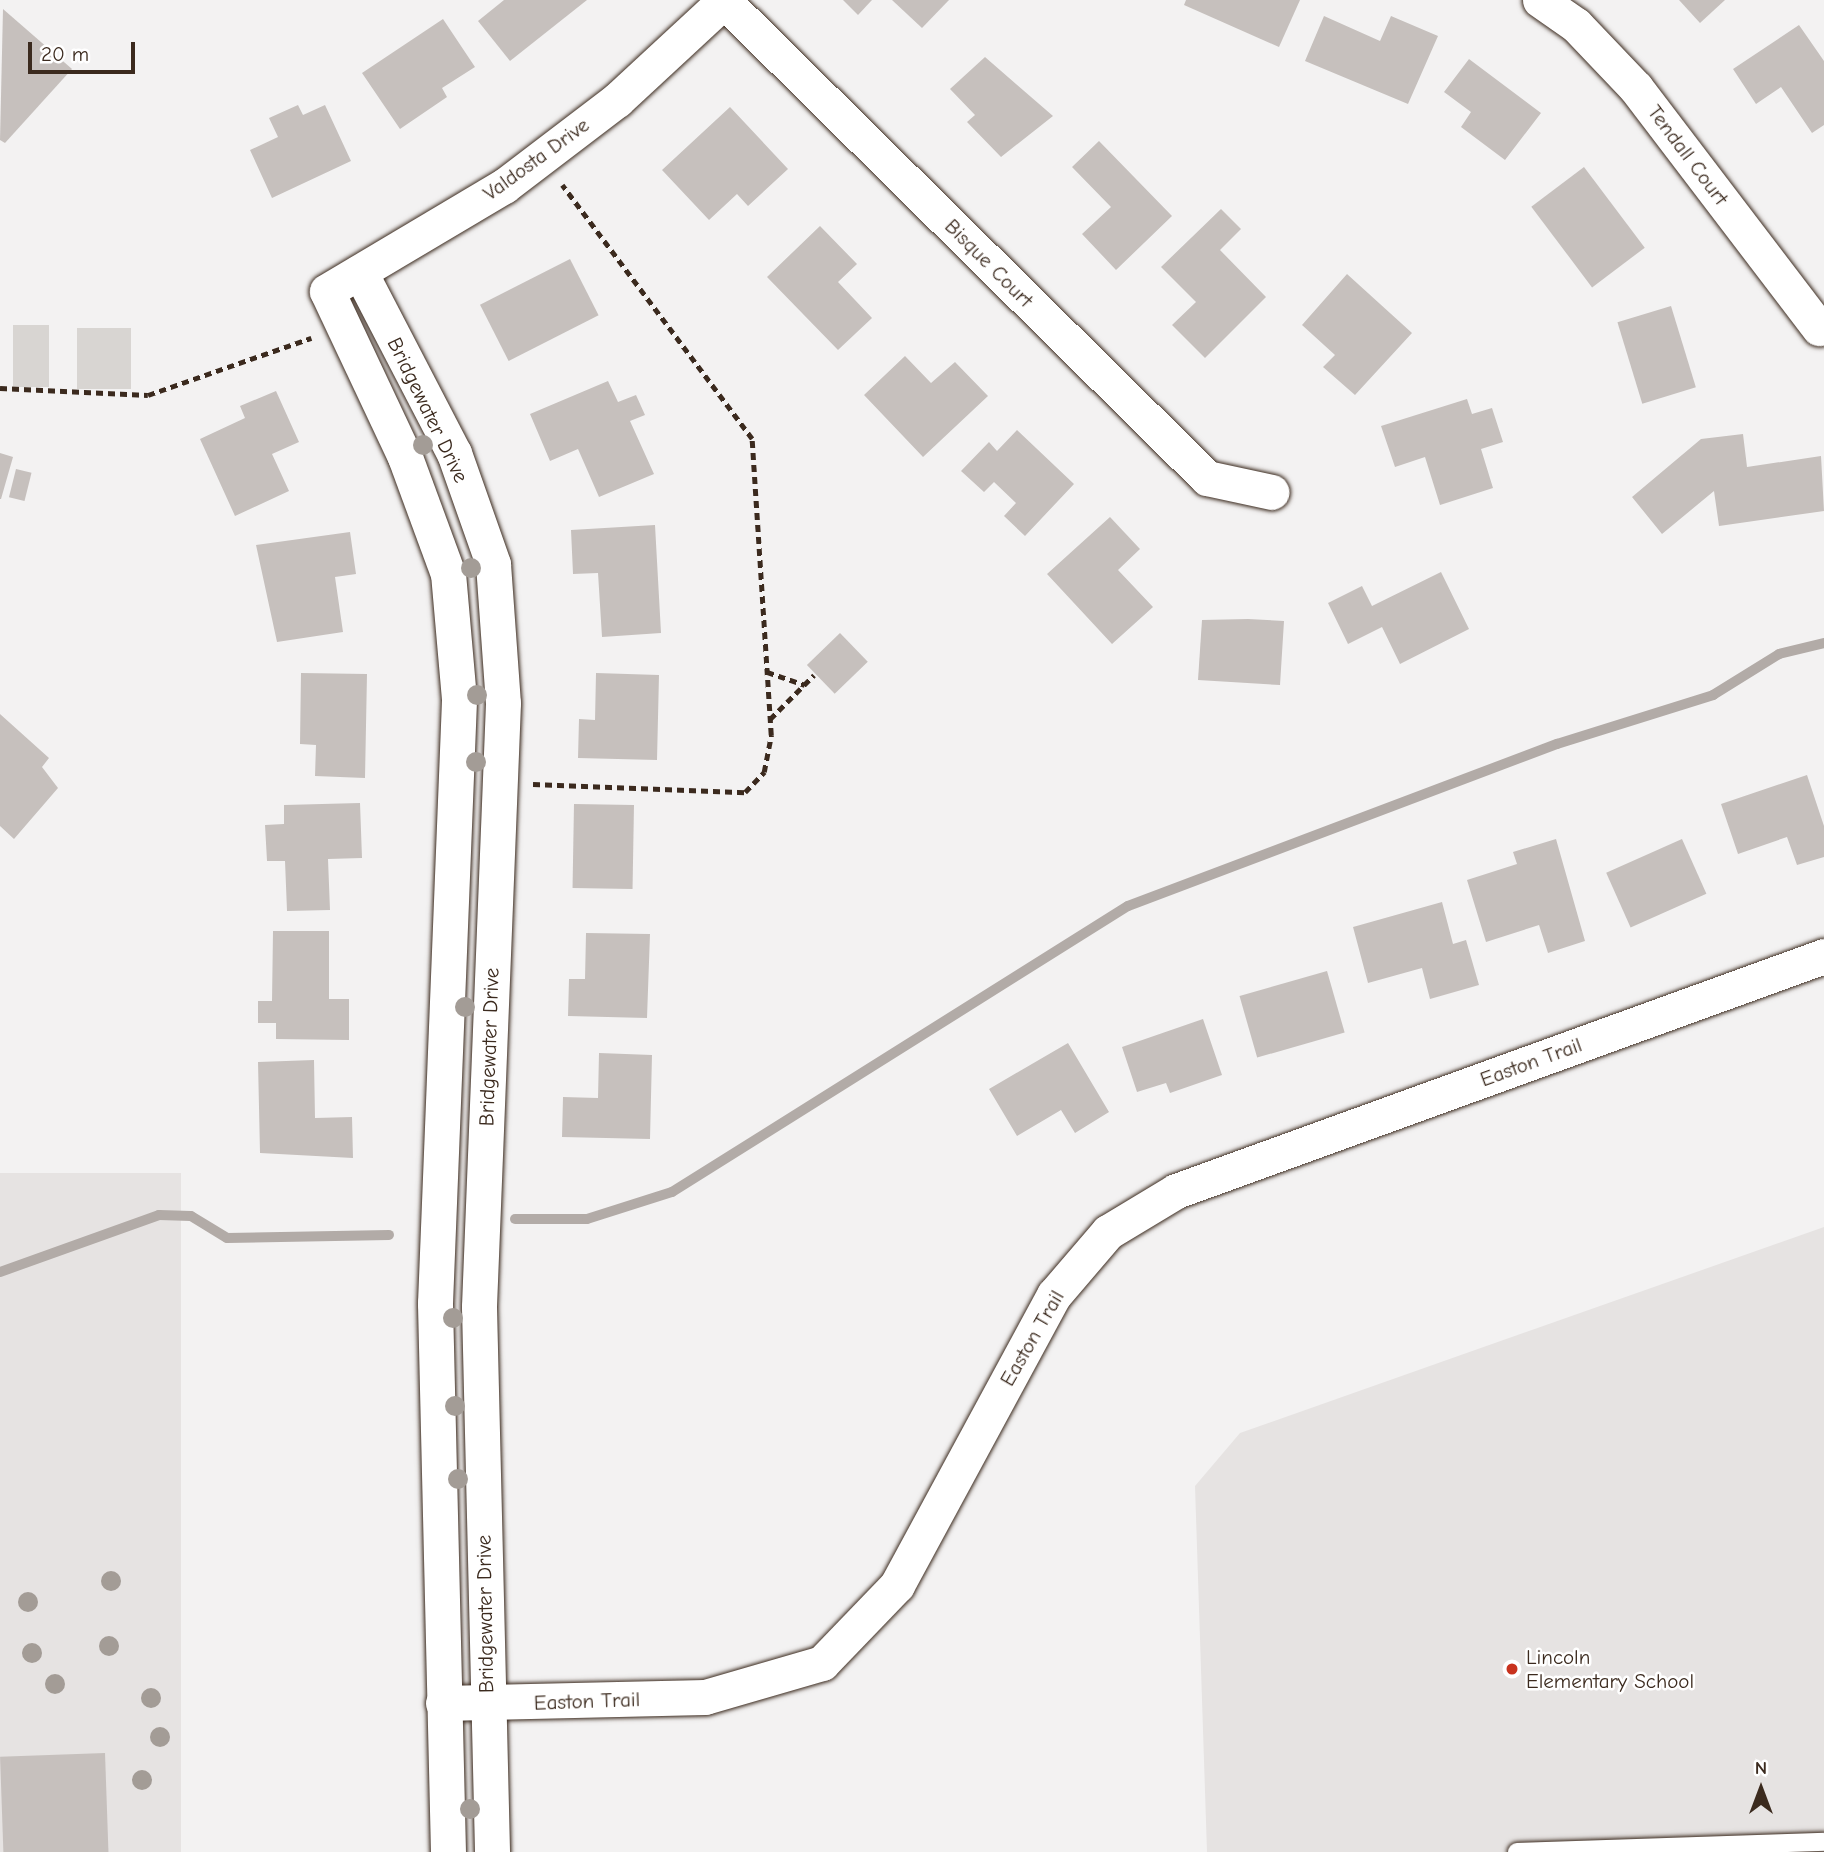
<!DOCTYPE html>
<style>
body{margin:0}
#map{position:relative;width:1824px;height:1852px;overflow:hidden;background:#f3f2f2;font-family:"Comic Neue",sans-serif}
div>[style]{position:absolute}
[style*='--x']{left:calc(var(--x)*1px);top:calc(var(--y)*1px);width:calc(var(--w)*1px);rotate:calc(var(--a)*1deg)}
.built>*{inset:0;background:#e6e3e2;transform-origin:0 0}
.green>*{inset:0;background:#d8d5d2;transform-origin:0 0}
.stream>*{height:10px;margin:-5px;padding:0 5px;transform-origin:5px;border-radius:5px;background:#b2aba7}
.building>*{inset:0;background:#c6c0bd;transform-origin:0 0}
.path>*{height:4.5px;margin-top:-2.25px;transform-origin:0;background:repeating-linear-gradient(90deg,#3b2a1e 0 7px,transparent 0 12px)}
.roads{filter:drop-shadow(0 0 2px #3b2a1e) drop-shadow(0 0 2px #3b2a1e)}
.service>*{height:18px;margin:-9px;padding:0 9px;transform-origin:9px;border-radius:9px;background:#fff}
.minor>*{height:35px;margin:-17.5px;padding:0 17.5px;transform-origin:17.5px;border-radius:17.5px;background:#fff}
.trees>*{width:20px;height:20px;margin:-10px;border-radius:50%;background:#a39c96}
.dots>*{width:19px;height:19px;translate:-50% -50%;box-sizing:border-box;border:4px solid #fff;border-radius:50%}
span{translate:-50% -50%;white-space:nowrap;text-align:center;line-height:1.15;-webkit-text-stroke:5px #fff;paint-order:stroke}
.street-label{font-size:21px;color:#3b2a1e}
.poi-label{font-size:21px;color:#3b2a1e}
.left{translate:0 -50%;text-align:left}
.north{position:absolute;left:1726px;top:1754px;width:70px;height:70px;-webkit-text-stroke:5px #fff;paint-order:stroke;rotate:0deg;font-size:19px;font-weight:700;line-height:28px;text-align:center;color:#3b2a1e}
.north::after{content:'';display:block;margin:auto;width:24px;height:32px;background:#3b2a1e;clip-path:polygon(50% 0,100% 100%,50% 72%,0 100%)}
.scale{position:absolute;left:28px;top:42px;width:107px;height:32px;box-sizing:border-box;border:4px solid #3b2a1e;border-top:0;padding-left:9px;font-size:21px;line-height:24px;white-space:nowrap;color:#3b2a1e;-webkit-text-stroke:5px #fff;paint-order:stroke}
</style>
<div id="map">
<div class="built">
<i style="left:181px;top:1173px;width:679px;height:184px;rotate:90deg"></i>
<i style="clip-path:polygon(1824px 1227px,1824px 1852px,1207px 1852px,1195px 1486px,1240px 1433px)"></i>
</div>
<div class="green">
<i style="left:13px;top:325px;width:36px;height:62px"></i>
<i style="left:77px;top:328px;width:54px;height:61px"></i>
</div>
<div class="stream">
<i style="--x:515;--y:1219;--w:72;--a:0"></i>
<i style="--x:587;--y:1219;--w:89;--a:-17.6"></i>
<i style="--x:672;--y:1192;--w:538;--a:-32.1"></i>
<i style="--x:1128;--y:906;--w:459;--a:-20.7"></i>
<i style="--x:1557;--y:744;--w:164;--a:-17.4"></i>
<i style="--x:1713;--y:695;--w:78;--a:-31.8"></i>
<i style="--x:1779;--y:654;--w:46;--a:-13.7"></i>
<i style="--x:0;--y:1272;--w:169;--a:-19.7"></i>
<i style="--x:159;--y:1215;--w:32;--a:2"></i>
<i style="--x:191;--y:1216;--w:42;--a:31.4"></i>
<i style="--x:227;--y:1238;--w:162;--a:-1.1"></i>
</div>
<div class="building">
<i style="clip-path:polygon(504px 0,587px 0,510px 61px,478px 21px)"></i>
<i style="clip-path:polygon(843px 0,872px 0,858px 15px)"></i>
<i style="clip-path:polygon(892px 0,949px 0,922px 28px)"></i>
<i style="clip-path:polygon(1186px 0,1300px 0,1279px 47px,1184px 5px)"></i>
<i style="clip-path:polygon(1679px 0,1725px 0,1700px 23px)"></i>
<i style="clip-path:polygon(3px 9px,72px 69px,5px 143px,0 140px)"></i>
<i style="clip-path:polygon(1324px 16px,1380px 41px,1391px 16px,1438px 36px,1408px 104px,1305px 61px)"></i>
<i style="clip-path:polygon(443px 19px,475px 67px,442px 88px,447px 97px,400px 129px,362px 73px)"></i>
<i style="clip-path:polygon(1799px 25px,1824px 61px,1824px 125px,1812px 133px,1781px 87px,1756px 104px,1733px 69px)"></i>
<i style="clip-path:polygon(985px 57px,1053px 116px,1001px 157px,967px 122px,975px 115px,950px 89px)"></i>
<i style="clip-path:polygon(1469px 59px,1541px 113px,1505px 160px,1461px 127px,1471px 112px,1444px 92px)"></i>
<i style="clip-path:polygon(298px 105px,303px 115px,325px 105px,351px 161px,272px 198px,250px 150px,278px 137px,269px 118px)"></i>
<i style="clip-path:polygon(730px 107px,788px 169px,748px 206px,737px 194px,709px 220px,662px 170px)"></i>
<i style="clip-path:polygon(1099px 141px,1172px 216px,1116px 270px,1082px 234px,1111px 207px,1072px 167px)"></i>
<i style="left:1584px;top:167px;width:101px;height:66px;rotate:53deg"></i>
<i style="clip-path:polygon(1221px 209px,1241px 229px,1220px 250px,1266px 297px,1205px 358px,1172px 325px,1196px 302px,1161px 267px)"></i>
<i style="clip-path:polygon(820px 226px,857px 264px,838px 282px,872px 318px,838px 350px,767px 277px)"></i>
<i style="left:570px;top:259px;width:63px;height:101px;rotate:63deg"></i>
<i style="clip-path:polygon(1347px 274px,1412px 333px,1355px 395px,1323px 367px,1335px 355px,1302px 325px)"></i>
<i style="left:1671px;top:306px;width:85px;height:56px;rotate:73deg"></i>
<i style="clip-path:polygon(905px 356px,931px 383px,955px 362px,988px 396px,923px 457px,864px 395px)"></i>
<i style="clip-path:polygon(608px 381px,618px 402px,636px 395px,645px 415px,630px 421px,654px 474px,599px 497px,578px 449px,550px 461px,530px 414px)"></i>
<i style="clip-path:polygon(276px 391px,299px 442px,272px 454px,289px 491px,235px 516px,200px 439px,245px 418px,240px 406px)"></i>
<i style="clip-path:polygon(1467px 399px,1472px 414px,1492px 408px,1503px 442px,1481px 449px,1493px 488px,1440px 505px,1425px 457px,1395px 467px,1381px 426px)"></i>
<i style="clip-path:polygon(1017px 430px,1074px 484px,1025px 536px,1004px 516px,1016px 503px,994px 482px,984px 492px,961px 471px,989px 442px,997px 451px)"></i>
<i style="clip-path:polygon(1743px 434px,1747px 467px,1821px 456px,1824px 511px,1719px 526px,1714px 491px,1662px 534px,1632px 497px,1701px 439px)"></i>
<i style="clip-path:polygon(0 453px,13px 457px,1px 499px,0 499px)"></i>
<i style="left:16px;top:469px;width:16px;height:29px;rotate:14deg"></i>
<i style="clip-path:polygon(1110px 517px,1140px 549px,1118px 570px,1153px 607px,1112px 644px,1047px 574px)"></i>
<i style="clip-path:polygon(655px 525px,661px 633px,602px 637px,598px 573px,573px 574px,571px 530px)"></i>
<i style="clip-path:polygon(350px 532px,356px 574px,335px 577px,343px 632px,277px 642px,256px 545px)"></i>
<i style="clip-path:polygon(1441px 572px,1469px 629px,1400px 664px,1382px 627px,1348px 644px,1328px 603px,1362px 586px,1372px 606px)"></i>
<i style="clip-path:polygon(1248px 619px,1284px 621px,1280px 685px,1198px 680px,1202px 620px)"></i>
<i style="left:840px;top:633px;width:40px;height:46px;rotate:46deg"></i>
<i style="clip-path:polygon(301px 673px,367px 674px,365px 778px,315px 776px,316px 745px,300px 744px)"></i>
<i style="clip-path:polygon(596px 673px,659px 675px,657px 760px,578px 758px,579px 719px,595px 720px)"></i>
<i style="clip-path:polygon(0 714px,49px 758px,42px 767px,58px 788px,14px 839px,0 826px)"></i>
<i style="clip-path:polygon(1807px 775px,1824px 826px,1824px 857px,1797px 865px,1787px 837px,1738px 854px,1721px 804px)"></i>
<i style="clip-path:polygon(360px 803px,362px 858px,328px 859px,330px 910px,287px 911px,285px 861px,267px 861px,265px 825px,284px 824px,284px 805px)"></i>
<i style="left:574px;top:804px;width:60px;height:84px;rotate:1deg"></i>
<i style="clip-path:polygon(1556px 839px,1585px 941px,1548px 953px,1539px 925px,1486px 942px,1467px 880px,1517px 864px,1513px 852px)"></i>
<i style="left:1682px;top:839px;width:60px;height:83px;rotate:66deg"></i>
<i style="clip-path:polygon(1442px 902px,1453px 944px,1466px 940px,1479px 985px,1430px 999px,1422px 968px,1368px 983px,1353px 927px)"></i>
<i style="clip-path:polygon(273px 931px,329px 931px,329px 999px,349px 999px,349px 1040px,276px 1039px,276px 1023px,258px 1023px,258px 1001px,272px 1001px)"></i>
<i style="clip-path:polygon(586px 933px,650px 934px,647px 1018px,568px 1016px,569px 979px,585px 979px)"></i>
<i style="left:1327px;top:971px;width:64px;height:91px;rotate:74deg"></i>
<i style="clip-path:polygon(1203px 1019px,1222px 1075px,1170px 1093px,1166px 1083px,1137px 1092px,1122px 1047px)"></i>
<i style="clip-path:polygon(1068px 1043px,1109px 1112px,1075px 1133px,1061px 1110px,1017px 1136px,989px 1089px)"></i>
<i style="clip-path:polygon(599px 1053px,652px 1055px,650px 1139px,562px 1137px,563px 1097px,598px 1098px)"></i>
<i style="clip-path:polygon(314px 1060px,315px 1118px,352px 1117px,353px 1158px,260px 1153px,258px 1062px)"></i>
<i style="left:105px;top:1753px;width:99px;height:105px;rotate:88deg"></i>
</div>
<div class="path">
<i style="--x:0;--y:388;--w:148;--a:2.7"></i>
<i style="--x:148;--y:395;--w:173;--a:-19.3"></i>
<i style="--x:767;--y:672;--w:40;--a:18.9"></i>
<i style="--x:770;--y:719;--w:62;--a:-45"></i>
<i style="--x:533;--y:784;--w:212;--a:2.2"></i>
<i style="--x:745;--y:792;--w:28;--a:-46"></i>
<i style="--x:764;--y:772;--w:38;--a:-79"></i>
<i style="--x:771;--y:735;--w:297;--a:-93.7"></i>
<i style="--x:752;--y:439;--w:317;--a:-126.8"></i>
</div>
<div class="roads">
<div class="service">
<i style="--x:1517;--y:1852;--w:307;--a:-1.9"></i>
</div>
<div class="minor">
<i style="--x:1540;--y:0;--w:44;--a:34.8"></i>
<i style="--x:1576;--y:25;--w:87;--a:46.4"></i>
<i style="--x:1636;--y:88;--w:302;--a:52.7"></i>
<i style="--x:724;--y:1;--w:679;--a:44.64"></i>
<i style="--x:1207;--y:478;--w:66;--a:12.2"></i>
<i style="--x:360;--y:272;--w:204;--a:62.6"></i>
<i style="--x:454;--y:453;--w:118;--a:70.6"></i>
<i style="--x:493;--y:564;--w:139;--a:85.9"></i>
<i style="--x:503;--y:703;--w:604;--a:92.28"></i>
<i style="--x:479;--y:1307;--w:545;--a:88.63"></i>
<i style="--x:443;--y:1703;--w:262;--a:-1.3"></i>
<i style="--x:705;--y:1697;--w:122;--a:-16.2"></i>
<i style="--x:822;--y:1663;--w:108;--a:-46.1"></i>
<i style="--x:897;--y:1585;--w:330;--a:-61.6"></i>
<i style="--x:1054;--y:1295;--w:83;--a:-49.4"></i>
<i style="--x:1108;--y:1232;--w:79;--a:-31.1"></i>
<i style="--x:1176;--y:1191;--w:689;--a:-19.93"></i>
<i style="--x:448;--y:1852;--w:549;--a:-91.36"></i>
<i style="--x:435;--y:1303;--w:604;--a:-87.72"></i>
<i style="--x:459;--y:699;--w:125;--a:-95"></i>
<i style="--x:448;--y:574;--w:125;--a:-110.2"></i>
<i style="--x:405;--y:457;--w:183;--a:-115.2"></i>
<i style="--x:327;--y:291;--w:206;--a:-30.7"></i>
<i style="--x:504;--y:186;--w:142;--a:-37.3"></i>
<i style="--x:617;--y:100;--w:147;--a:-42.8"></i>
</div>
</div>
<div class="trees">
<i style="left:423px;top:445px"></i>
<i style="left:471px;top:568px"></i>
<i style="left:477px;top:695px"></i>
<i style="left:476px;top:762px"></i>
<i style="left:465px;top:1007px"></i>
<i style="left:453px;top:1318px"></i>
<i style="left:455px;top:1406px"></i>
<i style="left:458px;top:1479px"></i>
<i style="left:111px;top:1581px"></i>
<i style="left:28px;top:1602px"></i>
<i style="left:109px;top:1646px"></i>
<i style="left:32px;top:1653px"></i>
<i style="left:55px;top:1684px"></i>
<i style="left:151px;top:1698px"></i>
<i style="left:160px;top:1737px"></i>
<i style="left:142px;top:1780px"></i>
<i style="left:470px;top:1809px"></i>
</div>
<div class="dots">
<i style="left:1512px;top:1669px;background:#c8321e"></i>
</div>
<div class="street-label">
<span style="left:1688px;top:155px;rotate:53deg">Tendall Court</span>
<span style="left:536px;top:159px;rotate:-36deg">Valdosta Drive</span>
<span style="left:989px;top:263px;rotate:45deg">Bisque Court</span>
<span style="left:428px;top:410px;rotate:64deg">Bridgewater Drive</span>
<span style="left:489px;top:1047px;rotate:-88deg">Bridgewater Drive</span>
<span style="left:1531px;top:1062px;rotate:-20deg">Easton Trail</span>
<span style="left:1032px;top:1338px;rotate:-60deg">Easton Trail</span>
<span style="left:485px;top:1614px;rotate:-91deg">Bridgewater Drive</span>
<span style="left:587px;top:1701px;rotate:-2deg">Easton Trail</span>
</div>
<div class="poi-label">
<span class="left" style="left:1526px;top:1669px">Lincoln<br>Elementary School</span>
</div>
<div class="north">N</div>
<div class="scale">20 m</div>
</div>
